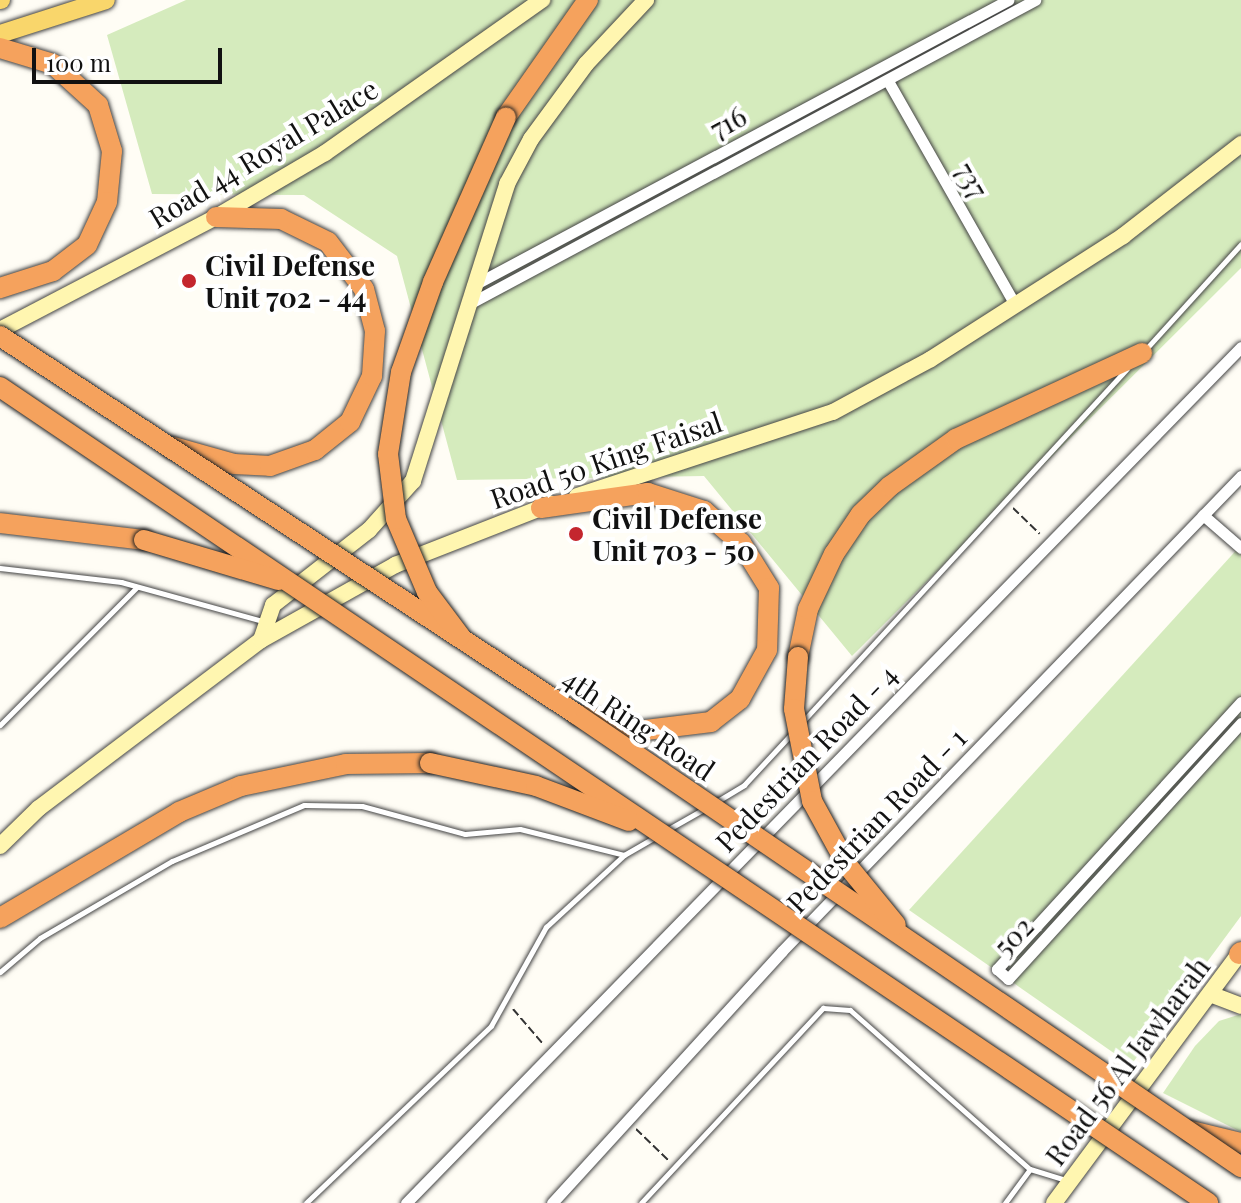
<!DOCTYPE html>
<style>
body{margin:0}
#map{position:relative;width:1241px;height:1203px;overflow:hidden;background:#fffdf5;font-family:"Playfair Display",serif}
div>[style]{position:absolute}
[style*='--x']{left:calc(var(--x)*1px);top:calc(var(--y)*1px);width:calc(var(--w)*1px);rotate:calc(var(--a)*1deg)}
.green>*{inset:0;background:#d5ebbd}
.path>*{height:2px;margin-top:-1px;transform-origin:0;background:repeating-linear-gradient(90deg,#333 0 8px,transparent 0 12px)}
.roads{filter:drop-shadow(0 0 2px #444) drop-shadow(0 0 2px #444)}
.lane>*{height:5px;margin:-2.5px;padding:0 2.5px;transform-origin:2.5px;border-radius:2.5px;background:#fff}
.street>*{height:11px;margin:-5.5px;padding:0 5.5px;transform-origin:5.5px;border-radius:5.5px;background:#fff}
.secondary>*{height:16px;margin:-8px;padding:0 8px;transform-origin:8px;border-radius:8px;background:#fff6b0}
.primary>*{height:18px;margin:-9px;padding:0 9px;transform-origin:9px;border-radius:9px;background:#f9d66b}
.highway>*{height:20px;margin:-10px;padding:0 10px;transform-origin:10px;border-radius:10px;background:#f5a25d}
.bridges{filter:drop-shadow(0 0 2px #222) drop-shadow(0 0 2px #222)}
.highway-bridge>*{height:20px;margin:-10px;padding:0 10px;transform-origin:10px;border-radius:10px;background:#f5a25d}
.dots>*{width:22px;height:22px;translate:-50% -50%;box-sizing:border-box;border:4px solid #fff;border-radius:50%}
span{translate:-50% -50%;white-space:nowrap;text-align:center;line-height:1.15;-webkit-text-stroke:8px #fff;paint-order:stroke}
.street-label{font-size:28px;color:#111}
.poi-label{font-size:28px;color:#111;font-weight:700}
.left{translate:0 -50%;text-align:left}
.scale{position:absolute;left:32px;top:48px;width:190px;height:36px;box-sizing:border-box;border:4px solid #111;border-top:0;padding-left:10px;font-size:24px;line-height:28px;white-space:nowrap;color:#111;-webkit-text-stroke:6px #fff;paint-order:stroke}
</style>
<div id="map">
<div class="green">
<i style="clip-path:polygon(186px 0,1241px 0,1241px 268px,852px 656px,704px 476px,457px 480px,397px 256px,304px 195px,152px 194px,107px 35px)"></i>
<i style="clip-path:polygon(1241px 545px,1241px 916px,1131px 1065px,909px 910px)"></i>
<i style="clip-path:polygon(1241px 1014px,1241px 1132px,1163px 1093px,1195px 1046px,1219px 1021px)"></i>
</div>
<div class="path">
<i style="--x:1013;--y:508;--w:37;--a:44"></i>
<i style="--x:513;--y:1009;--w:46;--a:49.4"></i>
<i style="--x:636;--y:1129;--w:45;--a:44.1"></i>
</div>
<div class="roads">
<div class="lane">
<i style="--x:1145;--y:350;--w:143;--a:-47.8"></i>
<i style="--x:0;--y:568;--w:122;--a:6.6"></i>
<i style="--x:121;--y:582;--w:150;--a:15.4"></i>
<i style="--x:803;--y:721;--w:478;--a:-47.4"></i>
<i style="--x:0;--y:725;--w:194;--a:-45.2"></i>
<i style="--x:716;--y:802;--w:33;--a:-31"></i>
<i style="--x:744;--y:785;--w:74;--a:-47.2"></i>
<i style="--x:667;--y:830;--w:43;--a:-29.6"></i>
<i style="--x:624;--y:855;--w:36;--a:-30"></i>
<i style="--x:0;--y:972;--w:52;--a:-40.4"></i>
<i style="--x:40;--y:938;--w:153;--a:-30.3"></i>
<i style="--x:172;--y:861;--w:143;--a:-23"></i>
<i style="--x:304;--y:805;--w:58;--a:1"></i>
<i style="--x:362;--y:806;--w:107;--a:15.2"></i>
<i style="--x:465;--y:834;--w:55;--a:-5.2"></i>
<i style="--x:520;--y:829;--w:107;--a:14"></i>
<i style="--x:624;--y:855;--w:106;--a:137.3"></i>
<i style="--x:546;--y:927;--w:113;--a:119.1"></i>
<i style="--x:491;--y:1026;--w:256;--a:136.3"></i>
<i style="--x:641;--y:1203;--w:267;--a:-47"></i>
<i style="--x:823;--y:1008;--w:27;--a:4"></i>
<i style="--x:850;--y:1010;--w:240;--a:41.5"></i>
<i style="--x:1030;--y:1169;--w:37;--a:17"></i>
<i style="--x:1005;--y:1203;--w:42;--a:-53.7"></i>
</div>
<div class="street">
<i style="--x:888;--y:81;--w:255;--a:60.4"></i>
<i style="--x:472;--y:286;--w:608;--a:-28.08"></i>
<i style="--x:467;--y:305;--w:645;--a:-28.23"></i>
<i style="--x:1203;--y:515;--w:50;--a:41"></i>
<i style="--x:1241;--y:702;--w:362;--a:132.4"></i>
<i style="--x:997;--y:969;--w:15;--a:42"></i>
<i style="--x:1008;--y:979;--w:346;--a:-47.7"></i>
<i style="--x:406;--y:1203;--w:1196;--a:-45.71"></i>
<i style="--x:552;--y:1203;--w:341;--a:-47.6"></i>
<i style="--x:782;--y:951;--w:661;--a:-45.98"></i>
</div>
<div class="secondary">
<i style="--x:0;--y:330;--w:244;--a:-27.6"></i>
<i style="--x:216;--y:217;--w:126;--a:-30.4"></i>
<i style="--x:325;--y:153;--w:266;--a:-35.2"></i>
<i style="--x:577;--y:496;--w:269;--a:-18.2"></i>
<i style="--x:833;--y:412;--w:111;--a:-28.4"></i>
<i style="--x:931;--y:359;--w:228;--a:-32.6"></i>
<i style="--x:1123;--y:236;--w:150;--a:-37.9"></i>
<i style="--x:261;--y:640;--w:37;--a:-71"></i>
<i style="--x:273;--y:605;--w:122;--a:-38"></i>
<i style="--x:369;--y:530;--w:66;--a:-48.1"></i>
<i style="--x:413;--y:481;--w:312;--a:-72.4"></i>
<i style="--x:507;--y:184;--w:51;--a:-61.9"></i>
<i style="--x:531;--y:139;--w:93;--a:-53.7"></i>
<i style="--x:586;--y:64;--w:88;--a:-46.8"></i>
<i style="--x:0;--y:846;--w:54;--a:-44.3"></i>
<i style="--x:39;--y:808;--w:278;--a:-37.1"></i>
<i style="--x:261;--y:640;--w:154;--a:-29.2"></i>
<i style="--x:395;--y:565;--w:168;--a:-21.4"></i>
<i style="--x:1210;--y:994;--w:33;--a:21"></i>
<i style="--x:1054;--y:1203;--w:314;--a:-53.4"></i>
</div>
<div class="primary">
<i style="--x:0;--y:0;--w:1;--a:0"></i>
<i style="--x:0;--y:34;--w:111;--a:-17.8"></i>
</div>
<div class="highway">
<i style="--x:0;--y:48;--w:55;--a:16.8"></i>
<i style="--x:53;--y:64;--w:61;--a:42.3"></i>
<i style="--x:98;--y:105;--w:48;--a:73.1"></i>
<i style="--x:112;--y:151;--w:51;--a:95.6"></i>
<i style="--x:107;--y:202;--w:47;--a:114.9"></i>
<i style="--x:87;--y:245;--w:43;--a:142.6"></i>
<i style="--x:53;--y:271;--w:56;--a:162.2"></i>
<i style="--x:506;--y:117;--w:143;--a:-55"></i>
<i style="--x:173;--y:447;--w:63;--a:15.6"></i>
<i style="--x:234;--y:464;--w:36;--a:3"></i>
<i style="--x:270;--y:466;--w:48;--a:-19.6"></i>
<i style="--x:315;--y:450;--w:45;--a:-38.7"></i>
<i style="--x:350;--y:422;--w:51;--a:-64.4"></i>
<i style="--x:372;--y:376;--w:45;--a:-86.2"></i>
<i style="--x:375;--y:331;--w:43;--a:-104.7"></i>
<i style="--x:364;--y:289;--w:59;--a:-127.5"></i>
<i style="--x:328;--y:242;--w:52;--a:-153.9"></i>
<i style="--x:281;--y:219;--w:65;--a:-178.2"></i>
<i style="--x:541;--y:508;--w:108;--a:-8"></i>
<i style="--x:648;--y:493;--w:59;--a:17.8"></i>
<i style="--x:704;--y:511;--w:49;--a:40.9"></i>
<i style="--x:741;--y:543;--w:53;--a:58.1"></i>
<i style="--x:769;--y:588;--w:62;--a:91.8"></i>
<i style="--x:767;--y:650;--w:56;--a:118.9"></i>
<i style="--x:740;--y:699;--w:37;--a:142"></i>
<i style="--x:711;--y:722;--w:74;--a:173"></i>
<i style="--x:638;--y:731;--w:61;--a:-164.8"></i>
<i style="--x:0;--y:523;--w:145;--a:6.7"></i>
<i style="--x:798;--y:657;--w:49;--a:-78.2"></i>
<i style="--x:808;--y:609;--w:61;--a:-64.7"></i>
<i style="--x:834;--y:554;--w:48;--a:-56"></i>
<i style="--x:861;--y:514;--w:40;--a:-44"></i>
<i style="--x:890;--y:486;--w:81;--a:-35.5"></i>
<i style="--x:956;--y:439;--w:205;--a:-24.8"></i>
<i style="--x:0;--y:918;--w:208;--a:-30.6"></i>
<i style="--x:179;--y:812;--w:67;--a:-22.8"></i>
<i style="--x:241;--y:786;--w:107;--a:-11.8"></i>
<i style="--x:346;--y:764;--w:84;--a:-0.7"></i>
<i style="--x:1239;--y:954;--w:3;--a:-45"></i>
<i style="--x:1191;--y:1131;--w:51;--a:13.5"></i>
</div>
</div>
<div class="bridges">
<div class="highway-bridge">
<i style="--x:0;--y:336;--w:689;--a:33.27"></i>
<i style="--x:576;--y:714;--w:805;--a:34.26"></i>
<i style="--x:0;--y:387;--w:1458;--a:34.04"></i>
<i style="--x:144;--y:540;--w:140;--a:16.6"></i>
<i style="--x:460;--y:636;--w:55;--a:-126.9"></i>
<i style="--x:427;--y:592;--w:79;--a:-113"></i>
<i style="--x:396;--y:519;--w:65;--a:-97"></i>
<i style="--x:388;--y:454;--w:83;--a:-81"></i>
<i style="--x:401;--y:372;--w:96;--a:-70.4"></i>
<i style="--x:433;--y:282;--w:180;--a:-66.1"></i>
<i style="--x:798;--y:657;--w:52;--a:94.4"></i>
<i style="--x:794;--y:709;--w:94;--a:78.9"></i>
<i style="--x:812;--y:801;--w:73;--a:61.3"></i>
<i style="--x:847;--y:865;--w:77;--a:50.8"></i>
<i style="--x:430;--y:763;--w:108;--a:12.2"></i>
<i style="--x:536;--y:786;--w:99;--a:20.6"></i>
</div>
</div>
<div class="dots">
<i style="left:189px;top:281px;background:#c4262e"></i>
<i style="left:576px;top:534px;background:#c4262e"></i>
</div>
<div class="street-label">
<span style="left:728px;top:122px;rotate:-28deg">716</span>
<span style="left:263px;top:153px;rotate:-31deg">Road 44 Royal Palace</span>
<span style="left:972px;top:180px;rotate:60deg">737</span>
<span style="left:606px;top:460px;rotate:-19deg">Road 50 King Faisal</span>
<span style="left:639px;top:724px;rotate:34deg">4th Ring Road</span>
<span style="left:806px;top:758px;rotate:-46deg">Pedestrian Road - 4</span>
<span style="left:876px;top:820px;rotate:-46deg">Pedestrian Road - 1</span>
<span style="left:1013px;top:936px;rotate:-46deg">502</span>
<span style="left:1127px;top:1061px;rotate:-53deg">Road 56 Al Jawharah</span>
</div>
<div class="poi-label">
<span class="left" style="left:205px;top:281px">Civil Defense<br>Unit 702 - 44</span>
<span class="left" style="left:592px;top:534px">Civil Defense<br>Unit 703 - 50</span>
</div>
<div class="scale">100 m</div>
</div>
